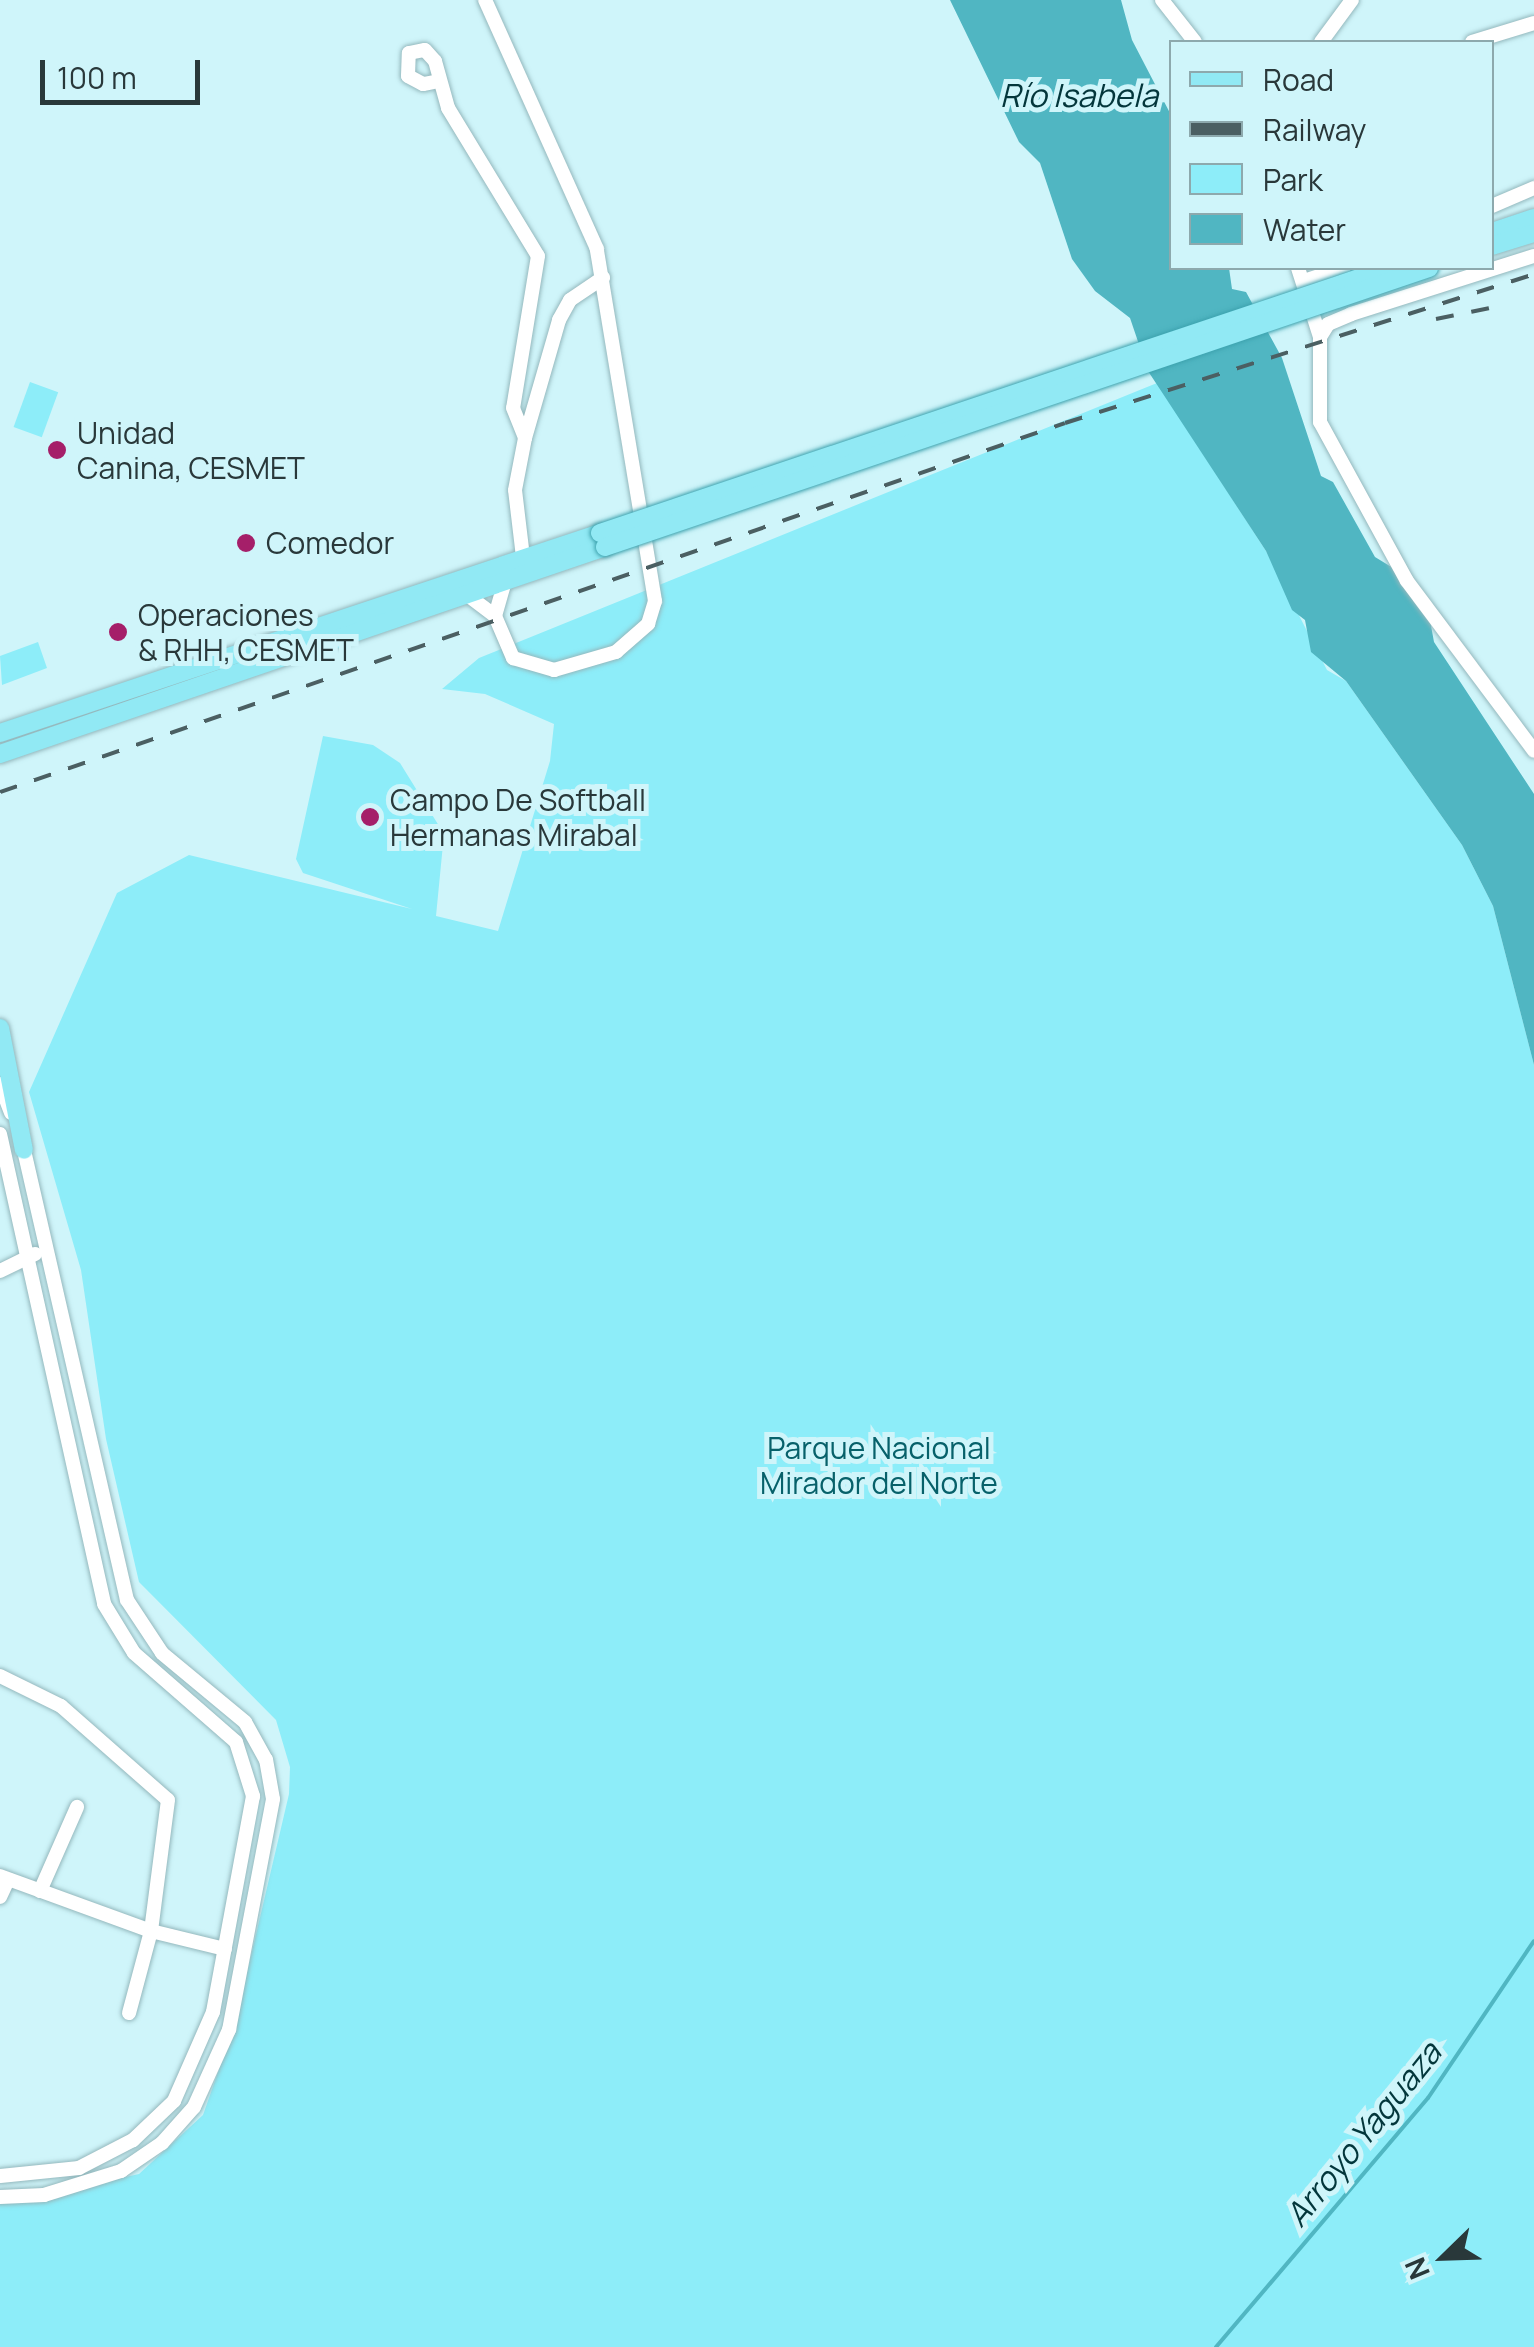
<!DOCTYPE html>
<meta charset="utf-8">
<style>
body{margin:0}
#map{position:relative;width:1534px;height:2347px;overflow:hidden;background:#cff5fa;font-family:Manrope,sans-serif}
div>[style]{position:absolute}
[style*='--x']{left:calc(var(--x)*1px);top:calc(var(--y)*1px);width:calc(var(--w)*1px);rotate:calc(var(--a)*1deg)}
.green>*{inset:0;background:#8dedf9;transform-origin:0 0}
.water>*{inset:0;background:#50b6c2}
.stream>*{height:4px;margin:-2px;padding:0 2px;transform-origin:2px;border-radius:2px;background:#50b6c2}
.roads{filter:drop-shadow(0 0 2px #94b8bd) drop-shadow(0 0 2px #94b8bd)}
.minor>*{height:14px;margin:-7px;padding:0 7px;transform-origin:7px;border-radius:7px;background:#fff}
.major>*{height:18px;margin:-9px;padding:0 9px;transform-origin:9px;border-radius:9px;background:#91e9f4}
.rail>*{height:4px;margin-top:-2px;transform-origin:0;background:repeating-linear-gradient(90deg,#4b5f62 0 18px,transparent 0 36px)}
.bridges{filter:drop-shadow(0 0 2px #3da2ae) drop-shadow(0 0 2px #3da2ae)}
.major-bridge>*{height:18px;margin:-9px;padding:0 9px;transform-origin:9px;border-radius:9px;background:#91e9f4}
.dots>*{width:28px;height:28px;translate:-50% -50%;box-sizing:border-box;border:5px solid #cff5fa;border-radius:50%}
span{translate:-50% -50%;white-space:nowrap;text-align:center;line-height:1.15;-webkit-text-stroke:10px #cff5fa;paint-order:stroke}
.poi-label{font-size:30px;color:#29383a}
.left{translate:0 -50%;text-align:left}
.park-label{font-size:30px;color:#07616a}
.water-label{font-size:32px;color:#03363b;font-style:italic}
.legend{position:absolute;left:1169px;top:40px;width:325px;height:230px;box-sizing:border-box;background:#cff5fa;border:2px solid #8da9ad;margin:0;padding:12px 18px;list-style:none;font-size:30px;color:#29383a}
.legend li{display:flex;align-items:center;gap:20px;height:50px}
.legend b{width:50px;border:2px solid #8da9ad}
.north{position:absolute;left:1394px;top:2207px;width:100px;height:100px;-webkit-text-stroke:8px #cff5fa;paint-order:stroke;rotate:247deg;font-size:28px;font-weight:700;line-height:40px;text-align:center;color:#29383a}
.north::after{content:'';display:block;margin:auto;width:35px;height:45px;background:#29383a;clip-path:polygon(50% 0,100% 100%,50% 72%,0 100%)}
.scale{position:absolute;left:40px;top:60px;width:160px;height:45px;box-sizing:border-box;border:5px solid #29383a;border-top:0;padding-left:12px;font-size:30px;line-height:35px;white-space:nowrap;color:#29383a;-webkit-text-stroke:8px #cff5fa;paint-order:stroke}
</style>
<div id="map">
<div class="green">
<i style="left:30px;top:382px;width:30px;height:48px;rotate:20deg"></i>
<i style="clip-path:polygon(1157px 383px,1266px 551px,1327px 670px,1346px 681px,1462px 845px,1493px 906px,1534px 1065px,1534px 2347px,0 2347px,0 2196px,36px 2197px,139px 2174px,203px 2115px,235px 2024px,289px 1794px,290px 1767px,276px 1720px,139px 1582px,106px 1439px,81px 1270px,29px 1092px,117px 893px,189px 855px,412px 909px,303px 873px,296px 859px,323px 736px,373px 745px,400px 763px,444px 834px,436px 916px,498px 931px,550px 761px,554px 724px,485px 694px,442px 689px,479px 658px)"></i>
<i style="clip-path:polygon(38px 642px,47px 668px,2px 685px,0 656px)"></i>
</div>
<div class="water">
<i style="clip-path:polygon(950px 0,1121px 0,1132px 40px,1171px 115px,1172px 268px,1229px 268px,1232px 289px,1246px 292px,1282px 358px,1321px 476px,1333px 482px,1375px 557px,1398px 571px,1430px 620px,1434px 642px,1534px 794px,1534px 1065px,1493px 906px,1462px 845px,1346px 681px,1311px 652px,1305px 620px,1292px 610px,1266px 551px,1148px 371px,1130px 318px,1095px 291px,1072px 259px,1040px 163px,1019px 142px)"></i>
</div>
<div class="stream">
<i style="--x:1216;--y:2347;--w:327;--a:-49.6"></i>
<i style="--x:1428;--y:2098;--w:189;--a:-56"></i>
</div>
<div class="roads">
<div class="minor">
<i style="--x:1162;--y:0;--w:53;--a:51.8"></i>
<i style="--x:1321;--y:42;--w:52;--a:-53.6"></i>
<i style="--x:1472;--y:42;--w:65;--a:-17"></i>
<i style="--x:439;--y:81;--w:16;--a:169"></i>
<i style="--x:423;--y:84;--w:17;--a:-152"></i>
<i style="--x:408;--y:76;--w:23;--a:-88"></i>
<i style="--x:409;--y:53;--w:16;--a:-11"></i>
<i style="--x:425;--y:50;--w:15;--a:48"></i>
<i style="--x:435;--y:61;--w:49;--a:74.5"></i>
<i style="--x:448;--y:108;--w:173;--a:58.7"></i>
<i style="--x:538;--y:256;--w:154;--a:99.3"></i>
<i style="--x:513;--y:408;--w:32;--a:68"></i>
<i style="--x:1492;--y:206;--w:46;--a:-23.2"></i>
<i style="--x:1298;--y:268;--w:72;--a:72.3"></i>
<i style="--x:1320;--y:337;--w:85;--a:90"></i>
<i style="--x:1320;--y:422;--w:181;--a:61.3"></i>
<i style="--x:1407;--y:581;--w:212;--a:53.2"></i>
<i style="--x:1304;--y:281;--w:42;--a:-18"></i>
<i style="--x:1320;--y:337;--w:15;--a:-58"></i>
<i style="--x:1328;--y:324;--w:25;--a:-23"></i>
<i style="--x:1351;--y:314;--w:192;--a:-17.6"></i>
<i style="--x:523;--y:557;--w:67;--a:-96.8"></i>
<i style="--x:515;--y:490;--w:53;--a:-79.1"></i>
<i style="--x:525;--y:438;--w:123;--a:-73.9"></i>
<i style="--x:559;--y:320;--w:23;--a:-61"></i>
<i style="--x:570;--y:300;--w:40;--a:-34"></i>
<i style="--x:466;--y:594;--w:36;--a:37"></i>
<i style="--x:495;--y:616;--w:46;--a:66.8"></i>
<i style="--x:513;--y:658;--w:43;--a:16.3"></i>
<i style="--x:554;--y:670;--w:65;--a:-16.2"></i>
<i style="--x:616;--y:652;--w:43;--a:-41.2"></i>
<i style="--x:648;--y:624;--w:24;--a:-73"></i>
<i style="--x:655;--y:601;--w:357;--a:-99.4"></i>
<i style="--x:597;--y:249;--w:273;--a:-114.2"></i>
<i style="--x:495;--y:616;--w:37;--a:-74"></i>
<i style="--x:0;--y:1084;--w:31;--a:69"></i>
<i style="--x:0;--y:1134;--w:481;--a:77.5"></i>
<i style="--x:104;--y:1604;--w:57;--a:58.5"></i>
<i style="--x:134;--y:1653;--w:135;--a:41.1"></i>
<i style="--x:236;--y:1742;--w:57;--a:72.5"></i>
<i style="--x:253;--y:1796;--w:220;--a:100.5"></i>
<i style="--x:213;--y:2012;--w:97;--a:113.7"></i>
<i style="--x:174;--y:2101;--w:57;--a:136.4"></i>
<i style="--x:133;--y:2140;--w:61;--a:152.6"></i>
<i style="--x:79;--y:2168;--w:79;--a:174.2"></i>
<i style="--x:0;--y:1271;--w:39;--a:-26"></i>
<i style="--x:0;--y:1676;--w:68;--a:26.2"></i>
<i style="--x:61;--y:1706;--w:142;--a:41.3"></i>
<i style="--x:168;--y:1800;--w:132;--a:97.4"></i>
<i style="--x:151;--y:1931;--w:85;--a:105"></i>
<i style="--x:0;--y:1876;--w:161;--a:20"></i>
<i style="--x:151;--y:1931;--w:76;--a:13.7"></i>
<i style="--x:40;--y:1891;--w:92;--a:-66.2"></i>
<i style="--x:0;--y:1897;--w:19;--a:-65"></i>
<i style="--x:0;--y:2197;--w:44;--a:-2.6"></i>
<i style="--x:44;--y:2195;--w:81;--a:-17.3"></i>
<i style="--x:121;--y:2171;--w:50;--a:-34.3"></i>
<i style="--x:162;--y:2143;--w:48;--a:-48.4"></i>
<i style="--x:194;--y:2107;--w:85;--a:-65.6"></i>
<i style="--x:229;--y:2030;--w:235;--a:-79.2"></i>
<i style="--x:273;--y:1799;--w:40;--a:-100"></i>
<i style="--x:266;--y:1760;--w:43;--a:-118.9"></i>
<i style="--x:245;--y:1722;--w:108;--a:-140.3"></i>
<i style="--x:162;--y:1653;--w:64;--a:-123.4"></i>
<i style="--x:127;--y:1600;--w:469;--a:-102.9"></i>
</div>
<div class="major">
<i style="--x:1492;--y:232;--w:44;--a:-18.4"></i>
<i style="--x:1492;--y:246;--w:44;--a:-17.2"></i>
<i style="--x:0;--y:733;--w:632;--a:-18.43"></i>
<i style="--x:0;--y:754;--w:639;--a:-18.89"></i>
<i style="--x:0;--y:1028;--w:124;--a:78.9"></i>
</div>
</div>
<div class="rail">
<i style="--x:1436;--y:319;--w:60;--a:-11.5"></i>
<i style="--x:0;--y:792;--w:1127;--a:-19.11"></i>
<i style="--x:1065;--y:423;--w:492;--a:-17.6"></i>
</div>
<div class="bridges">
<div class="major-bridge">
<i style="--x:600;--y:533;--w:832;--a:-18.57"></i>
<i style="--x:605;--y:547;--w:870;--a:-18.71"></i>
</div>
</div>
<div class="dots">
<i style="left:57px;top:450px;background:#a51f69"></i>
<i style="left:246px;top:543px;background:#a51f69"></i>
<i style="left:118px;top:632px;background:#a51f69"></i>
<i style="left:370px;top:817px;background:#a51f69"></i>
</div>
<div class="poi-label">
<span class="left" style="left:77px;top:450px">Unidad<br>Canina, CESMET</span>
<span class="left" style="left:266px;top:543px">Comedor</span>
<span class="left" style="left:138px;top:632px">Operaciones<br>&amp; RHH, CESMET</span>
<span class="left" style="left:390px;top:817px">Campo De Softball<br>Hermanas Mirabal</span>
</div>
<div class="park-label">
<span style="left:879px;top:1465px">Parque Nacional<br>Mirador del Norte</span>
</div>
<div class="water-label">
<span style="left:1079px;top:95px">Río Isabela</span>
<span style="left:1363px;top:2134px;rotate:-51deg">Arroyo Yaguaza</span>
</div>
<ul class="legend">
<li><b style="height:12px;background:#91e9f4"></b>Road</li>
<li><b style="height:12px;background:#4b5f62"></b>Railway</li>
<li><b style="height:28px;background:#8dedf9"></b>Park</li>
<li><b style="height:28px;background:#50b6c2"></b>Water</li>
</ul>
<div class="north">N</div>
<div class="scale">100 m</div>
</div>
